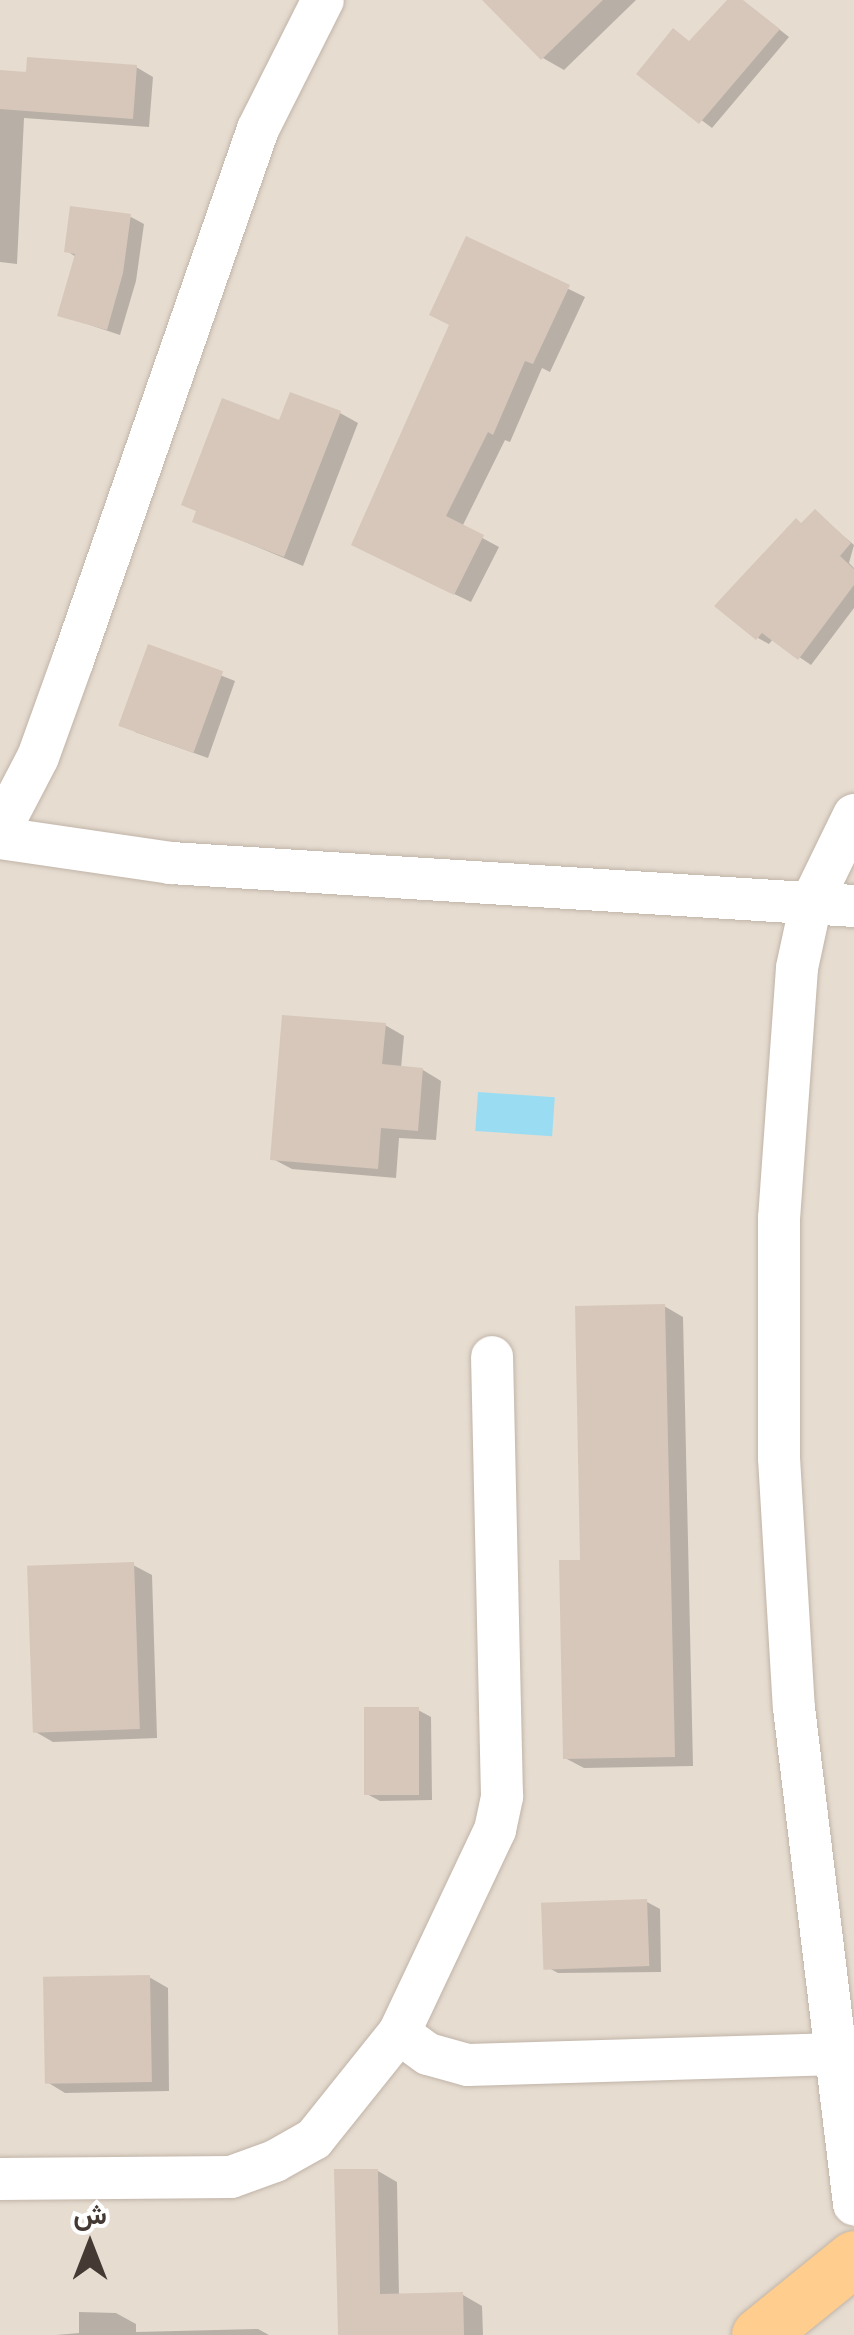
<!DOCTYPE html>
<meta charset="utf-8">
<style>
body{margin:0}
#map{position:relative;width:854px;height:2335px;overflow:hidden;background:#f2ebe2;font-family:"Nunito Sans",Vazirmatn,sans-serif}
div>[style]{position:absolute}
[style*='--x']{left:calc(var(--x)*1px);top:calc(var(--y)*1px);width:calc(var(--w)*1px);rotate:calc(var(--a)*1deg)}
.residential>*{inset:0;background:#e6dcd0;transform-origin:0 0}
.water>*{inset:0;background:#9addf3;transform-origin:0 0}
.shadow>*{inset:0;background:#0003}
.building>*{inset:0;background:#d7c7ba;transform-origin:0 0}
.roads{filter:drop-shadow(0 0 2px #c1b4a8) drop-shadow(0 0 2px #c1b4a8)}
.minor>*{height:42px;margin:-21px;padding:0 21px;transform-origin:21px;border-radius:21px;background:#fff}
.major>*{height:55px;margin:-27.5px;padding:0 27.5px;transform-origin:27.5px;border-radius:27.5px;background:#ffcd8e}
span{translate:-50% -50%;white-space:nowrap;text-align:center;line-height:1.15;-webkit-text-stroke:9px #fff;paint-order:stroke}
.north{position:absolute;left:40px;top:2195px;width:100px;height:100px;-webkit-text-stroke:8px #fff;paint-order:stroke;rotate:0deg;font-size:28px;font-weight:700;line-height:40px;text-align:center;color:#443a33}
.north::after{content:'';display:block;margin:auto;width:35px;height:45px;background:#443a33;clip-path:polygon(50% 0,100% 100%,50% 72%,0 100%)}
</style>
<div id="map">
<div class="residential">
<i style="left:0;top:0;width:854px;height:2335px"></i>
</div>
<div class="water">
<i style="left:478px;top:1092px;width:77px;height:39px;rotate:4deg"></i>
</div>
<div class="shadow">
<i style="clip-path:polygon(485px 0,636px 0,564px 70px,543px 58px)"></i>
<i style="clip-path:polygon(730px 0,742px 0,789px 37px,712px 128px,639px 73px,690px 42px)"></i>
<i style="clip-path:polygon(136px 67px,153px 77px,149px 127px,24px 118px,17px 264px,0 262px,0 73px)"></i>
<i style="clip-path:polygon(131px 217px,144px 224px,136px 281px,120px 335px,60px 315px,76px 257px,67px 251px)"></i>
<i style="clip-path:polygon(468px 240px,585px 297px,550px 372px,542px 368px,510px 442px,505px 440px,462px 527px,499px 547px,471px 602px,371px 554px,452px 325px)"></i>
<i style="clip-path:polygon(340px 413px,358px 423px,303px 566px,195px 521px,281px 423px)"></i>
<i style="clip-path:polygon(815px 512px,854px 545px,849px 563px,854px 568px,854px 608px,811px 665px,773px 639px,769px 644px,758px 638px,803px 525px)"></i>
<i style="clip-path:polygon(149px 647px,235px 681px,208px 758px,135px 732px)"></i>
<i style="clip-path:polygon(385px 1025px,404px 1036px,401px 1068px,423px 1070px,441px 1081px,436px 1140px,399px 1138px,396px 1178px,292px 1169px,273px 1159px)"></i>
<i style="clip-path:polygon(664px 1306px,683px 1317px,693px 1766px,584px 1768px,565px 1758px,583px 1562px)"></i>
<i style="clip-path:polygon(133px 1565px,152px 1575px,157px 1738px,53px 1742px,34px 1731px)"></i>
<i style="clip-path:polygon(418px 1710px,431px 1717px,432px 1800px,380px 1801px,367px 1794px)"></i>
<i style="clip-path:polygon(647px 1902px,660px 1909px,661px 1972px,558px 1973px,545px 1966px)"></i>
<i style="clip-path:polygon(149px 1977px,168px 1988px,169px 2091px,65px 2093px,47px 2082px)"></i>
<i style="clip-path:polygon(378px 2171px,397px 2182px,399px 2296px,463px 2295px,482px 2306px,483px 2335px,340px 2335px)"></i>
<i style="clip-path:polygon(79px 2312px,116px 2313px,136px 2324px,136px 2332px,258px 2329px,269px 2335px,56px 2335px,79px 2333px)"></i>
</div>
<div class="building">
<i style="clip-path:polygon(482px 0,603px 0,541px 60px)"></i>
<i style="clip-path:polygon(727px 0,743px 0,780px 29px,699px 124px,636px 74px,673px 28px,689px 41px)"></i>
<i style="clip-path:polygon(27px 57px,137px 65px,133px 119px,0 109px,0 70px,26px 72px)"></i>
<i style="clip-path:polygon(70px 206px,131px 214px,123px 273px,107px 330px,57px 316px,75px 254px,64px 252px)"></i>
<i style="clip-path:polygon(466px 236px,570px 285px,533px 364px,525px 361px,493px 435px,488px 432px,446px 516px,484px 535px,454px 595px,351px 545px,449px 325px,429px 315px)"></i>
<i style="clip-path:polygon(290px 392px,341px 411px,284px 557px,192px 522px,196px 511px,181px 505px,222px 398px,279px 420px)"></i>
<i style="clip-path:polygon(815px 509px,851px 543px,840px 556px,854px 569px,854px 585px,798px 660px,762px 633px,756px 640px,714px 606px,796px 518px,801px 523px)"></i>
<i style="left:148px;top:644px;width:80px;height:87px;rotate:20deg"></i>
<i style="clip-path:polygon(282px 1015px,386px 1023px,382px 1064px,423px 1068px,418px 1131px,381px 1128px,378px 1169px,270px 1160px)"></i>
<i style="clip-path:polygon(665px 1304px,675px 1757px,563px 1759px,559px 1560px,580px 1560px,575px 1306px)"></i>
<i style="left:134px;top:1562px;width:167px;height:107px;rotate:88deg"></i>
<i style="left:364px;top:1707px;width:55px;height:88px"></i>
<i style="left:647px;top:1899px;width:67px;height:106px;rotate:88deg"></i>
<i style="left:150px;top:1975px;width:107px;height:107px;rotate:89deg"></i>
<i style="clip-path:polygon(334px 2169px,378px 2169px,380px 2294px,463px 2292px,464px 2335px,338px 2335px)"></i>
</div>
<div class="roads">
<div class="minor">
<i style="--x:854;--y:815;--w:98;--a:116"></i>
<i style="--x:811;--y:903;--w:66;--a:102.2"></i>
<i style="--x:797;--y:968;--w:251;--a:94.1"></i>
<i style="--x:779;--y:1218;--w:240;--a:90"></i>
<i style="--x:779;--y:1458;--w:250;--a:86.6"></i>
<i style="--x:794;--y:1708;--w:500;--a:83.1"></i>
<i style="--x:0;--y:830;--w:82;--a:-62.5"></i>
<i style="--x:38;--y:757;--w:103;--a:-70.2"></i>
<i style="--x:73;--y:660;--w:562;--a:-70.79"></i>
<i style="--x:258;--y:129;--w:144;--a:-63.3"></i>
<i style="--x:0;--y:838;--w:173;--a:8.3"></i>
<i style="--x:171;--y:863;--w:684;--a:3.6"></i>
<i style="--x:399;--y:2033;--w:36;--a:36"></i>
<i style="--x:428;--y:2054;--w:41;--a:15.4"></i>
<i style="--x:468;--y:2065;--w:370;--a:-1.7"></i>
<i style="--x:0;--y:2179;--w:231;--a:-0.5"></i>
<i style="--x:231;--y:2177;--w:47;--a:-20"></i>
<i style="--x:275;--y:2161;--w:45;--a:-29.4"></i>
<i style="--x:314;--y:2139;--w:136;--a:-51.3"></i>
<i style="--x:399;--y:2033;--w:225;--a:-64.7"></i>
<i style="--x:495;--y:1830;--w:35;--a:-78"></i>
<i style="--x:502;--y:1796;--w:439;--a:-91.3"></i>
</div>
<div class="major">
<i style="--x:759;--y:2335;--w:122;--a:-39"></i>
</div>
</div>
<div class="north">ش</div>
</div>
